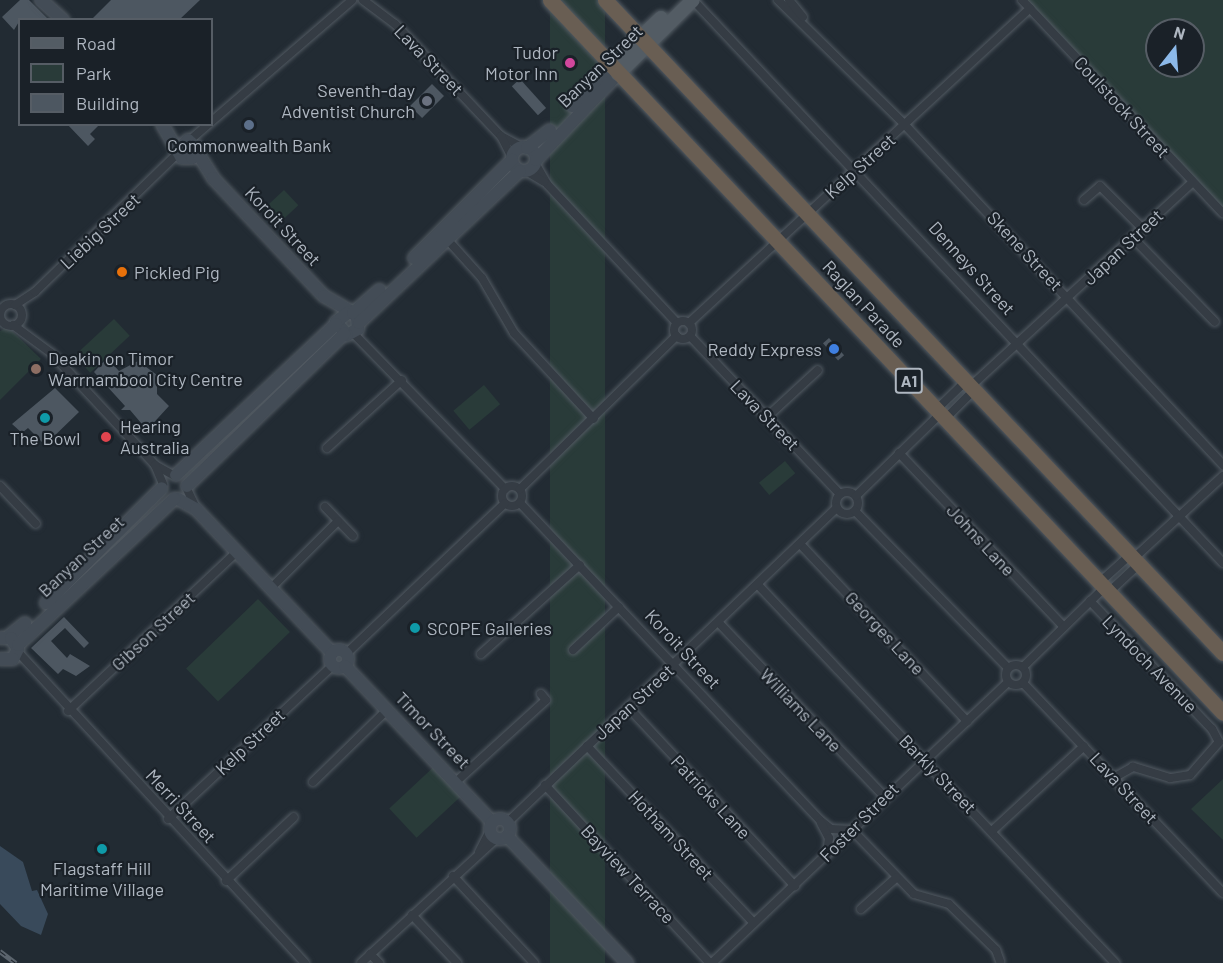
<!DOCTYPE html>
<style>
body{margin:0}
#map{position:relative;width:1223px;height:963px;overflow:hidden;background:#222b33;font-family:Barlow,sans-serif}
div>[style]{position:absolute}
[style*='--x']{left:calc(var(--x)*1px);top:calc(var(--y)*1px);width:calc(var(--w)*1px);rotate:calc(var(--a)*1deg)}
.green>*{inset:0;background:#293b39;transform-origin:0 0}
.water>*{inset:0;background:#394a5b}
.building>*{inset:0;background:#4d5761;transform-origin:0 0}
.roads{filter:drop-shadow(0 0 2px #525a62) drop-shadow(0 0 2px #525a62)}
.street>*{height:8px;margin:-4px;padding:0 4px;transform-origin:4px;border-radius:4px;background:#353c44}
.street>.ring{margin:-4px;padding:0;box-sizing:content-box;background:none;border:8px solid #353c44;border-radius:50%}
.secondary>*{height:12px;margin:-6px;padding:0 6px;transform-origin:6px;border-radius:6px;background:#434c56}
.secondary>.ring{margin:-6px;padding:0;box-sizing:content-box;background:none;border:12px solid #434c56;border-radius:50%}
.primary>*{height:14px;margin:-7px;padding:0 7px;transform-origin:7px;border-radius:7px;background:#535c64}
.highway>*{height:15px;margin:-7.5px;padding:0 7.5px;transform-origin:7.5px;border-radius:7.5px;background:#695e53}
.rail>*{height:4.5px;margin-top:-2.25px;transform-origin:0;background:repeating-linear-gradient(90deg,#1a2128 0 7px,#5b646d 0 14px);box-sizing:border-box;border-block:2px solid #5b646d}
.dots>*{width:16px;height:16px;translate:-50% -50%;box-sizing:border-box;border:3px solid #1a2128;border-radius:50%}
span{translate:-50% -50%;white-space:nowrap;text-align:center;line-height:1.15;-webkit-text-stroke:4.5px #1a2128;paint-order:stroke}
.shield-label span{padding:2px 4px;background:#1a2128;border:2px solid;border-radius:4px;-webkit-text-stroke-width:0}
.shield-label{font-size:16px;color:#afb7c1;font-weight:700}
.poi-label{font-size:18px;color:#afb7c1}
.right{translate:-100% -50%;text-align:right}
.left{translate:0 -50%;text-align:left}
.street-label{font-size:18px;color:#afb7c1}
.legend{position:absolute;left:18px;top:18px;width:195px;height:108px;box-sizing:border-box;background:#1a2128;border:2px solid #565d65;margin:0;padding:8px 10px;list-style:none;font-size:18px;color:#afb7c1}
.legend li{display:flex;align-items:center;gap:12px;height:30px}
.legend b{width:30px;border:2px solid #565d65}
.north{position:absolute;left:1145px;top:18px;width:60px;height:60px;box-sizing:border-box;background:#1a2128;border:2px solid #565d65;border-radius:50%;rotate:17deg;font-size:16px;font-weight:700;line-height:24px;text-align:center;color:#afb7c1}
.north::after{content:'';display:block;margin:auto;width:21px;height:27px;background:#8cb9e9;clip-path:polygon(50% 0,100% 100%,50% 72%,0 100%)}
</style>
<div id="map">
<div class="green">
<i style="left:550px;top:0;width:55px;height:980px"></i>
<i style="clip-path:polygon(evenodd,1027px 0,1223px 0,1223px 208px,1027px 0,1157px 30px,1193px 30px,1193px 66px,1157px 66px,1157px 30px)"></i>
<i style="left:284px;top:190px;width:21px;height:30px;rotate:47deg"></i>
<i style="left:114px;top:319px;width:23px;height:54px;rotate:47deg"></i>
<i style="clip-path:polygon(8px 327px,41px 359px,0 400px,0 331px)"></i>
<i style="left:484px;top:385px;width:25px;height:40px;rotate:50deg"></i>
<i style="left:785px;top:461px;width:16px;height:34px;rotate:50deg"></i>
<i style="left:258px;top:599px;width:46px;height:100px;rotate:46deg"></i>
<i style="left:439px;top:762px;width:40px;height:68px;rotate:47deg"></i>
<i style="clip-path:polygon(1223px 779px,1223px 840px,1191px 809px)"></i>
</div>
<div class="water">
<i style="clip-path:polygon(0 846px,23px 862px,32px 891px,37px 890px,48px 914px,41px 935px,21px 926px,0 904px)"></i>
</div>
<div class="building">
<i style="clip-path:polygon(20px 0,29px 0,49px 20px,20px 20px,14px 30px,2px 17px)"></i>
<i style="clip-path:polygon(111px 0,200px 0,179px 20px,91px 20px)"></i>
<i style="left:520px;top:79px;width:39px;height:11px;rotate:48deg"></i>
<i style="left:432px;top:84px;width:17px;height:31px;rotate:45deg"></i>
<i style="clip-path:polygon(67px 124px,100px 124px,90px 134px,95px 139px,88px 146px)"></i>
<i style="left:829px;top:338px;width:23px;height:8px;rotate:49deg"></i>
<i style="clip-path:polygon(107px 358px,119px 371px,138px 361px,157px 375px,157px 394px,169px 406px,147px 430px,130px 410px,121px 410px,125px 406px,94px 372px)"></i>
<i style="clip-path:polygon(55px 388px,79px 412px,45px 445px,28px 428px,22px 433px,12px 424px)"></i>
<i style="clip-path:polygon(64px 617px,89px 643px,84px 648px,65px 628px,51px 641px,67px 658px,70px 654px,90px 666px,76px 676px,63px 669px,58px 674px,31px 648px)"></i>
</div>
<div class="roads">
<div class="street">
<i style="--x:363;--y:0;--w:40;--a:37"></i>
<i style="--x:395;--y:24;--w:154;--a:46.6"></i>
<i style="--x:501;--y:136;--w:26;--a:28"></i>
<i style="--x:693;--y:0;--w:773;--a:46.73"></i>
<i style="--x:778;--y:0;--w:178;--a:44.5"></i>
<i style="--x:905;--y:125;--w:466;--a:46.9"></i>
<i style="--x:789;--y:0;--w:22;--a:51"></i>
<i style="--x:1022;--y:0;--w:293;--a:46.7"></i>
<i style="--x:501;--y:136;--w:25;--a:63"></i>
<i style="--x:190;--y:140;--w:214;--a:-40.8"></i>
<i style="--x:535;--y:163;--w:24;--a:60"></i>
<i style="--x:547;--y:184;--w:190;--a:46.9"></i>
<i style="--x:526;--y:171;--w:21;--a:31"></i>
<i style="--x:1084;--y:200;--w:21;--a:-41"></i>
<i style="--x:1100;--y:186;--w:61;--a:45"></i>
<i style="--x:445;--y:237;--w:55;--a:47.9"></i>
<i style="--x:482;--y:278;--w:64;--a:59.8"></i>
<i style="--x:514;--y:333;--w:117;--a:47.1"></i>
<i style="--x:1133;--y:238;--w:117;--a:45.7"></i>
<i class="ring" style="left:0;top:304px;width:14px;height:14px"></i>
<i style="--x:15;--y:305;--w:24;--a:-33"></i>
<i style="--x:35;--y:292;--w:199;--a:-44.2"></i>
<i class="ring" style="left:674px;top:321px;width:10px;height:10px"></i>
<i style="--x:689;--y:323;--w:464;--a:-42.7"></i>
<i style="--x:13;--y:325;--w:47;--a:36.4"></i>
<i style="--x:51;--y:353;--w:153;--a:47.1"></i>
<i style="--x:155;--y:465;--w:21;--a:29"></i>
<i style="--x:353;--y:333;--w:218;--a:45.7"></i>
<i style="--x:690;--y:336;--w:218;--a:46.5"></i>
<i style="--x:972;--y:385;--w:300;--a:-42.6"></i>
<i style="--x:936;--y:410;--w:43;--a:-44.1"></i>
<i style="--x:767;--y:417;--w:69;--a:-42.7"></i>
<i style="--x:945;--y:419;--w:42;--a:-45"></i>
<i style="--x:327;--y:448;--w:101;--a:-42.2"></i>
<i style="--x:899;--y:453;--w:238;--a:46.5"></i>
<i style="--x:155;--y:465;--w:21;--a:67"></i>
<i style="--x:0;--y:486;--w:52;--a:46.5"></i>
<i class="ring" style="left:502px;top:486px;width:12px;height:12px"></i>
<i style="--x:187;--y:489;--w:21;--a:65"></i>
<i style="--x:520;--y:489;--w:219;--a:-44.4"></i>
<i class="ring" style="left:836px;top:492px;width:14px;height:14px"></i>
<i style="--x:856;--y:496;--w:117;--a:-44.3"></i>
<i style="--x:520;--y:503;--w:436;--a:46.6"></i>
<i style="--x:820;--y:820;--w:14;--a:39"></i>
<i style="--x:831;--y:829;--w:21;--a:3"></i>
<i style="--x:852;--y:830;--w:89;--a:45.9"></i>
<i style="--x:914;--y:894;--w:36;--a:16"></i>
<i style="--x:949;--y:904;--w:66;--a:44.4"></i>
<i style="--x:996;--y:950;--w:12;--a:70"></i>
<i style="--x:325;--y:507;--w:40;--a:46"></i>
<i style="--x:855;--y:511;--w:219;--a:45.7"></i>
<i style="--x:802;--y:546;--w:241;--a:46.7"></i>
<i style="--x:1133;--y:559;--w:122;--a:-42.7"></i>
<i style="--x:1100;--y:582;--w:39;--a:-42"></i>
<i style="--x:759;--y:586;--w:519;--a:46.64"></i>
<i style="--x:272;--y:587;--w:93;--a:-45"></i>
<i style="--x:1109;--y:592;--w:40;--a:-43"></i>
<i style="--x:1090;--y:601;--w:177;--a:46.4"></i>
<i style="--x:1212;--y:729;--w:15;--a:62"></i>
<i style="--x:1219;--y:742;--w:44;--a:131.3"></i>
<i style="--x:1190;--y:775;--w:20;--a:171"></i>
<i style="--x:1170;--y:778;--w:39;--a:-163"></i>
<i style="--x:1133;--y:767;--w:21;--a:151"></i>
<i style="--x:719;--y:623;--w:239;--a:46.4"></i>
<i style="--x:573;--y:650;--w:63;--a:-43.1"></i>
<i style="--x:18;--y:652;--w:423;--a:47.3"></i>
<i style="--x:346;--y:654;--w:219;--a:-43.5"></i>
<i style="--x:481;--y:654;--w:133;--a:-42"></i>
<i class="ring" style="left:1006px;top:665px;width:12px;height:12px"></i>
<i style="--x:1023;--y:667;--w:115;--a:-44.3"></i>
<i style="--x:1023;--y:683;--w:290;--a:46.4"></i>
<i style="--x:628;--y:707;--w:245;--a:47"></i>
<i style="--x:68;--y:711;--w:233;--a:-43.3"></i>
<i style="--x:587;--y:746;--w:243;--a:46.7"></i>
<i style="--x:457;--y:781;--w:120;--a:-42.3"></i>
<i style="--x:546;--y:700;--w:8;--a:-130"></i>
<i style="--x:313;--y:782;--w:103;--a:-44.2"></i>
<i style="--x:545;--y:785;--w:243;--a:47.2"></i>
<i style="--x:168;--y:819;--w:224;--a:-43"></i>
<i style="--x:508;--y:822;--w:455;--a:-43.7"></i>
<i style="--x:821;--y:823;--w:17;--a:62"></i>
<i style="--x:829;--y:838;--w:17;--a:97"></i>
<i style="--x:992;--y:831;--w:125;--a:-42.7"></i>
<i style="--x:479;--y:852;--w:25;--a:-63"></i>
<i style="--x:453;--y:876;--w:119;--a:47"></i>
<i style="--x:226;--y:881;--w:93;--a:-43.3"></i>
<i style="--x:861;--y:909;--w:47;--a:-41.5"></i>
<i style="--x:412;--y:915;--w:66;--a:46.8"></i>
<i style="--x:370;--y:954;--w:13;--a:45"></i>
<i style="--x:361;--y:963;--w:185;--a:-42.6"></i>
<i style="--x:712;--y:963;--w:408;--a:-43.5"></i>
</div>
<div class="secondary">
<i style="--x:41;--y:0;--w:30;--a:42"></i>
<i style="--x:572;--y:106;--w:55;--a:-46.5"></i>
<i style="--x:162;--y:124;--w:39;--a:60"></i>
<i style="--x:182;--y:158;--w:10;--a:0"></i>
<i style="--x:192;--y:158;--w:11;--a:-63"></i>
<i style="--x:197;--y:148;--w:12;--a:-138"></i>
<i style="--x:188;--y:140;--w:14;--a:135"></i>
<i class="ring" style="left:512px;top:147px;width:12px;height:12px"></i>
<i style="--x:527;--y:148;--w:29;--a:-38"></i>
<i style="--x:197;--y:152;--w:31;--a:58"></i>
<i style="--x:213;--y:178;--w:162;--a:46.8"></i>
<i style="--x:324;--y:296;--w:34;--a:30"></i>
<i style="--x:353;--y:313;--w:6;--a:45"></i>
<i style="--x:357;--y:317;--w:12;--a:85"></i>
<i style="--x:358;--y:329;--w:13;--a:151"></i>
<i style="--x:347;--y:335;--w:17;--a:-130"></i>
<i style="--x:336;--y:322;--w:16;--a:-38"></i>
<i style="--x:536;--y:160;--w:119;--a:-46.4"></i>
<i style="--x:414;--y:258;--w:139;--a:-45"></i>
<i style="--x:353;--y:313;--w:35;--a:-41"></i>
<i style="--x:359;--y:323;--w:221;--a:-43.4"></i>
<i style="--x:176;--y:475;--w:220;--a:-43.3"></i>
<i style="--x:187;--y:486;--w:219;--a:-44.1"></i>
<i style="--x:178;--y:499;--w:21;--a:29"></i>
<i style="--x:196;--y:509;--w:198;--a:46.6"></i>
<i style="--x:46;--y:603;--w:163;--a:-44.8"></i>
<i style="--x:8;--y:637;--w:22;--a:-39"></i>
<i style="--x:0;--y:638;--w:11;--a:0"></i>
<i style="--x:11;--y:638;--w:13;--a:58"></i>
<i style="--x:18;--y:649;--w:11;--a:117"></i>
<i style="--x:13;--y:659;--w:13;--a:180"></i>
<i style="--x:18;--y:645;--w:214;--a:-43.1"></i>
<i class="ring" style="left:330px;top:650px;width:6px;height:6px"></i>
<i style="--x:345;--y:666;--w:214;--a:46.7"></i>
<i class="ring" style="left:490px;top:819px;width:8px;height:8px"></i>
<i style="--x:507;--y:836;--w:175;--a:46.6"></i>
</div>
<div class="primary">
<i style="--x:610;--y:66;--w:70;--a:-43.3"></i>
<i style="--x:618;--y:74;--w:105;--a:-44.6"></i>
</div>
<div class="highway">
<i style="--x:550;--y:0;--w:980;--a:46.65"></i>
<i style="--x:605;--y:0;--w:899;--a:46.58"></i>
</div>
</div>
<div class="rail">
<i style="--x:0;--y:951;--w:20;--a:37"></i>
</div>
<div class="dots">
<i style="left:570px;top:63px;background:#d1479c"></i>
<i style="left:427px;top:101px;background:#6b7280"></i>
<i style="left:249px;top:125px;background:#5c6f8a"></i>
<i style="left:122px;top:272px;background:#e8710a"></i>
<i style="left:834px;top:349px;background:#3f7fe0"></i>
<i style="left:36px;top:369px;background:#8d6e63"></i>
<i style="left:45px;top:418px;background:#0f9aa8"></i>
<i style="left:106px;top:437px;background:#e0444e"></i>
<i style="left:415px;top:628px;background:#0f9aa8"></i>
<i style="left:102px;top:849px;background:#0f9aa8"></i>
</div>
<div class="shield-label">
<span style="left:909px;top:381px">A1</span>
</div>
<div class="poi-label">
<span class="right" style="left:558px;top:63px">Tudor<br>Motor Inn</span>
<span class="right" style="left:415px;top:101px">Seventh-day<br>Adventist Church</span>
<span style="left:249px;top:145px">Commonwealth Bank</span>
<span class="left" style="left:134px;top:272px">Pickled Pig</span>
<span class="right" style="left:822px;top:349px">Reddy Express</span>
<span class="left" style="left:48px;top:369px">Deakin on Timor<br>Warrnambool City Centre</span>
<span class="left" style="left:120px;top:437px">Hearing<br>Australia</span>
<span style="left:45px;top:438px">The Bowl</span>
<span class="left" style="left:427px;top:628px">SCOPE Galleries</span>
<span style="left:102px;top:879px">Flagstaff Hill<br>Maritime Village</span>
</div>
<div class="street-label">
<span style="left:429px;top:60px;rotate:46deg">Lava Street</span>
<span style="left:600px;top:66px;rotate:-44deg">Banyan Street</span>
<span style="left:1122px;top:107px;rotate:47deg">Coulstock Street</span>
<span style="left:860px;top:166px;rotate:-42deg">Kelp Street</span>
<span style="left:283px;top:226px;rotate:47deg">Koroit Street</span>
<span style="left:100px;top:231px;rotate:-43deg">Liebig Street</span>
<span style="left:1123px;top:247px;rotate:-43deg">Japan Street</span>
<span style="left:1025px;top:251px;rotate:47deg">Skene Street</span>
<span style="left:972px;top:268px;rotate:48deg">Denneys Street</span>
<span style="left:864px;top:304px;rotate:47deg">Raglan Parade</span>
<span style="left:765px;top:415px;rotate:46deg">Lava Street</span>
<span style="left:981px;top:540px;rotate:47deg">Johns Lane</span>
<span style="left:81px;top:556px;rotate:-43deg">Banyan Street</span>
<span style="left:153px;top:631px;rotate:-43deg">Gibson Street</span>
<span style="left:885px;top:633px;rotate:47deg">Georges Lane</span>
<span style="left:683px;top:649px;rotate:47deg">Koroit Street</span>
<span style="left:1150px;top:664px;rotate:46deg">Lyndoch Avenue</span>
<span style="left:634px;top:702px;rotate:-43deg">Japan Street</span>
<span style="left:801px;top:710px;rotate:46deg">Williams Lane</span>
<span style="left:433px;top:730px;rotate:46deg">Timor Street</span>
<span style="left:250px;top:742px;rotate:-43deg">Kelp Street</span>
<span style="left:938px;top:774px;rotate:46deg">Barkly Street</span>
<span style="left:1124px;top:788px;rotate:47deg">Lava Street</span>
<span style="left:711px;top:797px;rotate:47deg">Patricks Lane</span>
<span style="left:181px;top:806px;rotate:47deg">Merri Street</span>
<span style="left:859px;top:822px;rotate:-45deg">Foster Street</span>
<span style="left:671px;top:835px;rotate:47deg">Hotham Street</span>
<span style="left:628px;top:874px;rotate:47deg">Bayview Terrace</span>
</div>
<ul class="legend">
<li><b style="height:8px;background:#535c64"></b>Road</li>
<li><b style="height:16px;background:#293b39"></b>Park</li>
<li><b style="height:16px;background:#4d5761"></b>Building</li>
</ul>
<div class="north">N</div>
</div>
